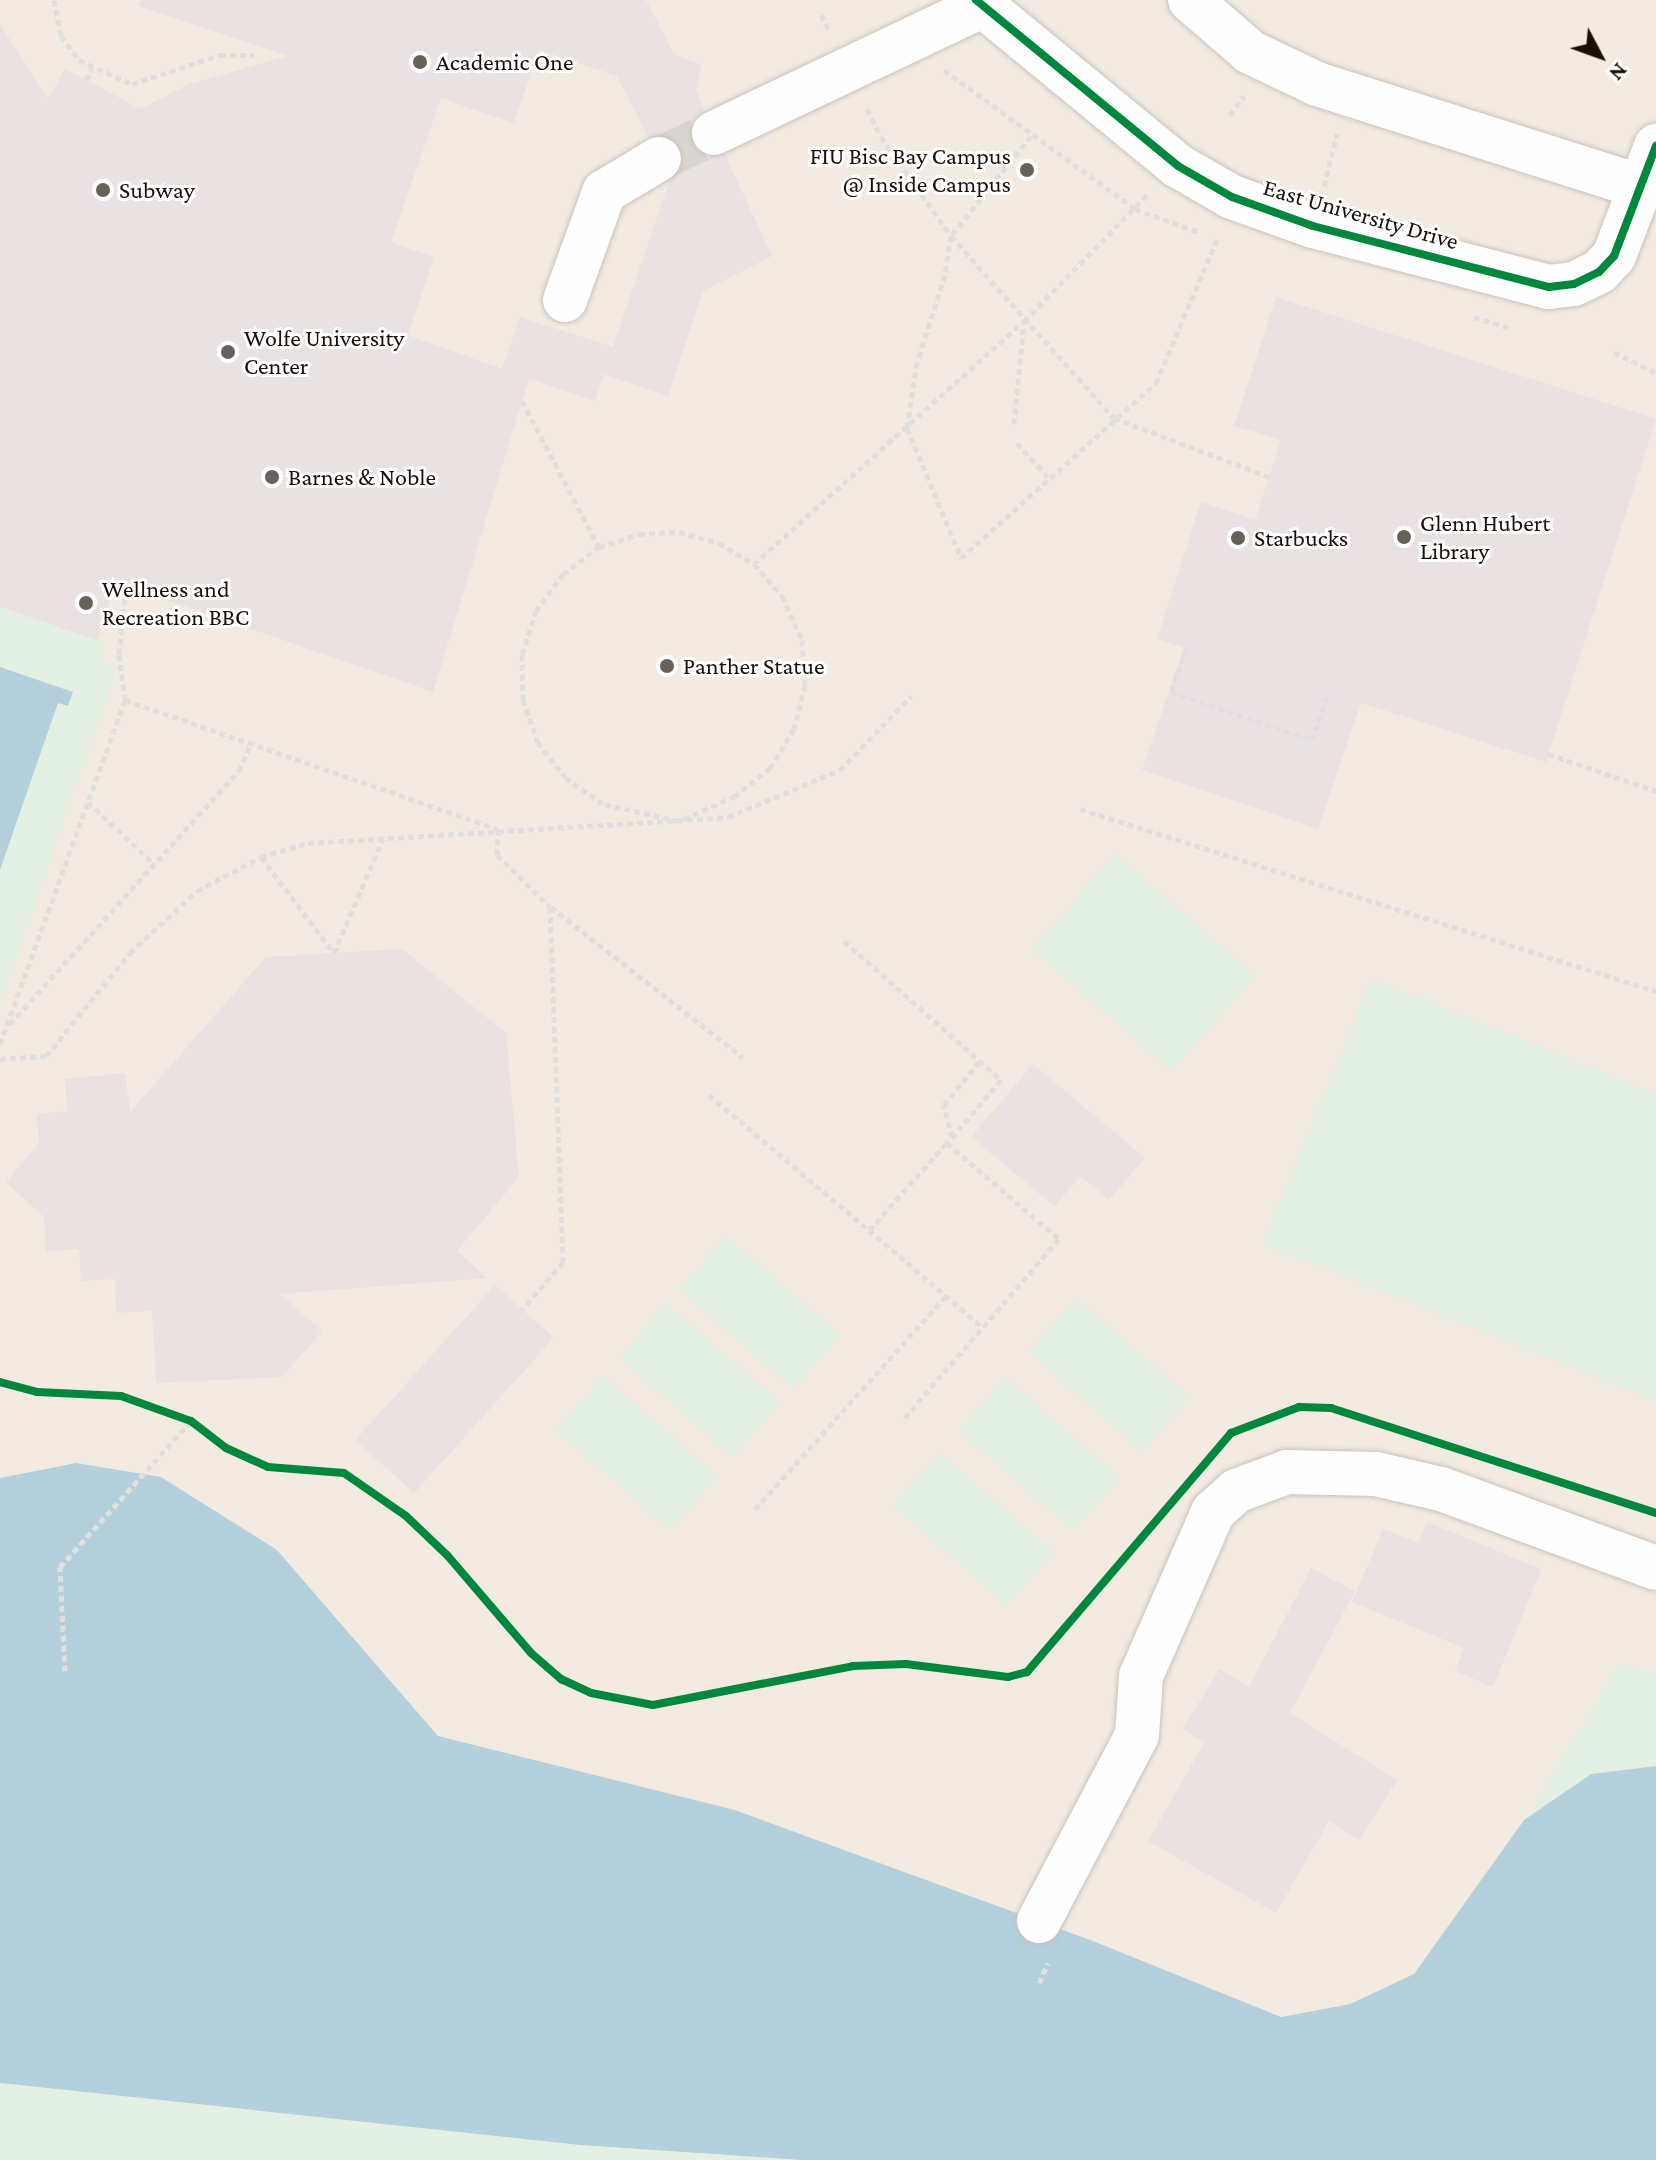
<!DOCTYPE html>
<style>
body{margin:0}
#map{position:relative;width:1656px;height:2160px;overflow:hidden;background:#fbf8f5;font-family:"Crimson Pro",serif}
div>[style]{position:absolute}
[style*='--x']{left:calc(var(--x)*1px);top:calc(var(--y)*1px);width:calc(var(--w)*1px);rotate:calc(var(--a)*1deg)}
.built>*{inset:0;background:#f3eae1}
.green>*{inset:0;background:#e4f0e3;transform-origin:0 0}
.water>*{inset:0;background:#b3d0dc}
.building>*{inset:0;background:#eae1e3;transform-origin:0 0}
.minor-tunnel>*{height:44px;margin-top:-22px;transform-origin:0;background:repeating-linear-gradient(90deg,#d9d5d1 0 44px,transparent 0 66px)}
.path>*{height:5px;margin-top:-2.5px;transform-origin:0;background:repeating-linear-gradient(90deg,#e1dfde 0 6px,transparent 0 10px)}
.roads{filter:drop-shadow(0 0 2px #c8c2bc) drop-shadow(0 0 2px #c8c2bc)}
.minor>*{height:44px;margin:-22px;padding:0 22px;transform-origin:22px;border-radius:22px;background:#fefefe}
.cycleway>*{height:8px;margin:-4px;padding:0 4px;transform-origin:4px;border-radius:4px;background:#00873e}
.dots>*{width:22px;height:22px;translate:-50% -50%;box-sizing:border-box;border:4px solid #fff;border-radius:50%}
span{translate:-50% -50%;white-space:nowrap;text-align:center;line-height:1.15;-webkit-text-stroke:6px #fff;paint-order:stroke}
.poi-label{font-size:24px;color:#190f06}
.left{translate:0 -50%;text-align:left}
.right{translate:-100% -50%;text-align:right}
.street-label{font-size:24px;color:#190f06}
.north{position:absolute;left:1560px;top:16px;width:80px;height:80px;-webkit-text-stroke:6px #fff;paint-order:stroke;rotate:131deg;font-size:22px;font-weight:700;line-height:32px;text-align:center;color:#190f06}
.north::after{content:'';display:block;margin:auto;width:28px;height:36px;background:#190f06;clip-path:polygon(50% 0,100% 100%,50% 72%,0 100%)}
</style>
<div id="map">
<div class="built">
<i style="clip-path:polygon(0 0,1656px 0,1656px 1672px,1619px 1663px,1524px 1820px,1415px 1974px,1350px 2004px,1281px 2017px,1093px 1941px,735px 1810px,438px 1736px,277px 1550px,76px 1463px,0 1478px)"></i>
</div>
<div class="green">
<i style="clip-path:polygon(0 607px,104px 643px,99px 659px,117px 668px,0 1004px)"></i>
<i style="left:1115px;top:853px;width:186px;height:127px;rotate:41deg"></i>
<i style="clip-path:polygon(1371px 978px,1656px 1094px,1656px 1401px,1262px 1244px)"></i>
<i style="left:726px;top:1235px;width:152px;height:72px;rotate:41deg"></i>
<i style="left:1075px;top:1297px;width:152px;height:72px;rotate:41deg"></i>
<i style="left:666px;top:1303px;width:151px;height:72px;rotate:41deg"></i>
<i style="left:603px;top:1376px;width:152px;height:72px;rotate:41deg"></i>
<i style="left:1005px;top:1377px;width:152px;height:71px;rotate:41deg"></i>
<i style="left:939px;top:1452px;width:152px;height:71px;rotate:41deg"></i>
<i style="clip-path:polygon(1619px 1663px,1656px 1672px,1656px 1766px,1591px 1774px,1524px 1820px)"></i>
<i style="clip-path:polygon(0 2083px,580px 2145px,801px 2160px,0 2160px)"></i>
</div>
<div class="water">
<i style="clip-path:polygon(0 667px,73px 692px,68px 706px,58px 703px,0 870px)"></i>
<i style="clip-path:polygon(76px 1463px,161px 1477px,277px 1550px,438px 1736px,735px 1810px,1093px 1941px,1281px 2017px,1350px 2004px,1414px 1974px,1524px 1820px,1591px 1774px,1656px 1766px,1656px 2160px,801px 2160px,580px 2145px,0 2083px,0 1478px)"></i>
</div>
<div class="building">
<i style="clip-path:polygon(evenodd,140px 0,646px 0,674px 54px,702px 65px,696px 90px,704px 110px,693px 120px,691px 143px,701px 154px,725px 155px,772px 256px,703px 291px,668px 396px,604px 374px,595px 401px,522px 376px,529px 379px,433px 692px,116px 582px,97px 640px,0 607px,0 24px,48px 99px,65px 69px,141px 109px,187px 85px,287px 56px,139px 6px,140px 0,539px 50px,617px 76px,648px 137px,672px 138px,684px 159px,669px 182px,613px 347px,520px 317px,502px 369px,408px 335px,434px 257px,391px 243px,441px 98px,514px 123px,539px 50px)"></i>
<i style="clip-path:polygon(1276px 297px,1656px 419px,1546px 762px,1361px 703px,1318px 829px,1142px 770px,1184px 647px,1157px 639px,1201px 502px,1255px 520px,1281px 440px,1234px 426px)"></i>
<i style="clip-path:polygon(402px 949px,506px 1033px,519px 1177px,457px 1251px,487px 1278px,280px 1294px,322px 1331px,282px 1377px,156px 1383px,152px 1311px,116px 1313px,115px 1279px,81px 1281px,79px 1249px,46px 1251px,44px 1217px,6px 1182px,39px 1143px,37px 1114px,67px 1111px,65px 1079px,125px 1073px,130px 1112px,266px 957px)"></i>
<i style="clip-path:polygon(1033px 1064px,1145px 1158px,1109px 1200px,1081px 1176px,1054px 1206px,971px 1137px)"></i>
<i style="left:495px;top:1285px;width:79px;height:209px;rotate:42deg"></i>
<i style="clip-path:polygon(1427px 1522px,1541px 1569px,1493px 1687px,1455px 1671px,1464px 1648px,1352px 1602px,1383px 1529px,1418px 1543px)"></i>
<i style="clip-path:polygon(1311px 1568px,1355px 1591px,1290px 1713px,1397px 1780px,1359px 1840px,1329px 1821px,1276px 1913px,1148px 1841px,1204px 1743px,1182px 1729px,1220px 1669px,1249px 1687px)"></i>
</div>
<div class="minor-tunnel">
<i style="--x:659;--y:159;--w:61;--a:-25.3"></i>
</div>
<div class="path">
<i style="--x:54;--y:0;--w:37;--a:79"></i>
<i style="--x:61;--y:36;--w:30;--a:53"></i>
<i style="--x:79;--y:60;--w:58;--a:24.4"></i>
<i style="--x:132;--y:84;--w:93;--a:-18.2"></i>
<i style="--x:220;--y:55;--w:34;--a:0"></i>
<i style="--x:821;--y:15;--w:18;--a:63"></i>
<i style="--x:944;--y:70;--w:236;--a:36"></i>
<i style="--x:1135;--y:209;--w:70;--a:20"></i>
<i style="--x:86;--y:80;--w:13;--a:-63"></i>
<i style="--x:867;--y:109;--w:31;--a:63"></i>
<i style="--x:881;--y:137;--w:121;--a:54.7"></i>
<i style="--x:951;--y:236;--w:244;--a:48.2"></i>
<i style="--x:1114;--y:418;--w:166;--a:20.8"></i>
<i style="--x:1230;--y:115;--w:24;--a:-54"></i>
<i style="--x:1031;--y:136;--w:128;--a:128.7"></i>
<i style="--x:951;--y:236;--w:39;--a:99"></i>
<i style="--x:945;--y:275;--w:91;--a:107.8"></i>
<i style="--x:917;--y:362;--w:67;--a:98.6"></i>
<i style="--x:907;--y:428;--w:141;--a:67.4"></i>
<i style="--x:961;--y:558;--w:262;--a:-41.9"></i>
<i style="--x:1156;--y:383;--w:156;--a:-67"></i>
<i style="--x:1324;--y:186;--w:54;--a:-76"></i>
<i style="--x:1474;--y:317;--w:38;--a:17"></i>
<i style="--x:1614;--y:352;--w:47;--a:26.6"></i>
<i style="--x:522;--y:401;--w:165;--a:62.2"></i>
<i style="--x:1014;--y:424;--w:102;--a:-84.4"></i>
<i style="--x:1017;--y:443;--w:46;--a:47.6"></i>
<i style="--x:679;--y:532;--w:41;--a:15.4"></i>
<i style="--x:719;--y:543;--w:41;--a:31"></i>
<i style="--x:754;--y:564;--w:43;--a:48.8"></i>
<i style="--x:782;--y:596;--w:48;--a:65.6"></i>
<i style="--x:802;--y:640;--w:45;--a:86.2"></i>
<i style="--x:805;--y:685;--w:45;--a:104"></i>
<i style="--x:794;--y:729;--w:46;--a:121.6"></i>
<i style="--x:770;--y:768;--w:45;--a:141.3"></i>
<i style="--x:735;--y:796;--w:61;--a:155.9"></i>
<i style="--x:679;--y:821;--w:78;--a:-167.4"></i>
<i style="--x:603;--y:804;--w:45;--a:-144.9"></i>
<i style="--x:566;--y:778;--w:45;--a:-128.7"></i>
<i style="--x:538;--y:743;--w:46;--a:-109.2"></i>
<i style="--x:523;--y:700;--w:46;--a:-91.2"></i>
<i style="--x:522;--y:654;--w:45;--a:-72"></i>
<i style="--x:536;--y:611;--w:46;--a:-53.9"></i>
<i style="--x:563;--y:574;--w:45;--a:-36.9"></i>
<i style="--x:599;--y:547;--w:42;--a:-18"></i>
<i style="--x:639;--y:534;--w:40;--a:-2.9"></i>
<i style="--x:754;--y:564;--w:363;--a:-42"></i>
<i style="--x:1024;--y:321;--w:176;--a:-45.7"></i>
<i style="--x:1187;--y:648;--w:47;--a:110"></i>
<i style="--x:1171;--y:692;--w:149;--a:18.8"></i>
<i style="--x:1312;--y:740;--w:50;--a:-71.2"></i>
<i style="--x:125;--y:700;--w:395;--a:19.1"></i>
<i style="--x:498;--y:829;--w:26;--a:92"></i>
<i style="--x:497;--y:855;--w:74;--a:44.5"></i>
<i style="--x:550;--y:907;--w:355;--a:87.9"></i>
<i style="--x:563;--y:1262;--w:62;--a:130.4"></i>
<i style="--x:1548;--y:754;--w:114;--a:18.9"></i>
<i style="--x:88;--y:802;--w:91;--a:43.2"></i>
<i style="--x:1080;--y:809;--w:604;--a:17.54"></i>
<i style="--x:261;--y:857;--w:121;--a:52.8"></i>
<i style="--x:334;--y:953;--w:124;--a:-66.7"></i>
<i style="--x:551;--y:907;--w:243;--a:38.1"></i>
<i style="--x:844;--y:941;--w:210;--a:41.5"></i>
<i style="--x:1001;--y:1080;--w:83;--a:130.6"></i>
<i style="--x:947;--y:1143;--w:148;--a:40.6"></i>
<i style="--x:1059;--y:1239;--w:240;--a:130.8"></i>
<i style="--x:10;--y:1024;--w:341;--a:-47.9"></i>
<i style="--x:239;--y:771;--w:30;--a:-66"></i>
<i style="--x:0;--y:1044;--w:366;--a:-70"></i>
<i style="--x:125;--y:700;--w:46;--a:-97.4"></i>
<i style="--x:119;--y:654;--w:68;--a:-84.1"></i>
<i style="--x:0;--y:1059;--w:46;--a:-3.7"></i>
<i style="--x:46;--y:1056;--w:133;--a:-50.8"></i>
<i style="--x:130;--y:953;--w:91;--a:-42.8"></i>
<i style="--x:197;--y:891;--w:72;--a:-28"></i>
<i style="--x:261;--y:857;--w:49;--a:-16.6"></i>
<i style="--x:308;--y:843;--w:421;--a:-3.5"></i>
<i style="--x:728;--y:817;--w:121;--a:-22.8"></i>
<i style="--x:840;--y:770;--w:103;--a:-46.2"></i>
<i style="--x:709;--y:1095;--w:209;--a:40.2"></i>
<i style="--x:869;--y:1230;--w:117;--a:-48.1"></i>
<i style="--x:952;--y:1137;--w:33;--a:-104"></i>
<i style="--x:944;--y:1105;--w:55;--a:-50.9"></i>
<i style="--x:869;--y:1230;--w:149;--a:40.6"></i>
<i style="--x:755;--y:1509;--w:286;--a:-48.1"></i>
<i style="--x:65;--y:1671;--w:104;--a:-92.8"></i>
<i style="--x:60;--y:1567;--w:196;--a:-48.1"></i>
<i style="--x:1039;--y:1983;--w:22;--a:-66"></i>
</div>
<div class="roads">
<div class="minor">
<i style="--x:976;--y:0;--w:261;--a:39.4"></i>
<i style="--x:1178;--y:166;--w:62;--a:29.9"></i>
<i style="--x:1232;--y:197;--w:86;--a:19.7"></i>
<i style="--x:1313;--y:226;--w:244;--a:14.5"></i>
<i style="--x:1549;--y:287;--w:25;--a:-7"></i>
<i style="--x:1574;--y:284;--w:28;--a:-26"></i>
<i style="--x:1599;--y:272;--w:22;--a:-47"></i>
<i style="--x:1614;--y:256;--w:118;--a:-69.1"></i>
<i style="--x:1190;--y:0;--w:79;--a:40.9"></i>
<i style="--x:1250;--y:52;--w:74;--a:25.5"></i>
<i style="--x:1317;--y:84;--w:341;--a:17.6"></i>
<i style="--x:714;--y:133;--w:293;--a:-25.4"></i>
<i style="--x:565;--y:300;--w:115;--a:-70.1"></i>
<i style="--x:604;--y:192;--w:64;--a:-31"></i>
<i style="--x:1039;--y:1921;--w:210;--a:-62.2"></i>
<i style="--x:1137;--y:1735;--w:59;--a:-86.1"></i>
<i style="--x:1141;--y:1676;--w:179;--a:-66.3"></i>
<i style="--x:1213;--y:1512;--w:31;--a:-42"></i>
<i style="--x:1236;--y:1491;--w:54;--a:-20.4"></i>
<i style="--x:1287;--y:1472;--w:89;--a:1.3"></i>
<i style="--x:1376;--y:1474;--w:67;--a:13"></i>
<i style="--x:1441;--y:1489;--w:229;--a:20.2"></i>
</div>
</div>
<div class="cycleway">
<i style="--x:976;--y:0;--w:261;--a:39.4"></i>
<i style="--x:1178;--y:166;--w:62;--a:29.9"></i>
<i style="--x:1232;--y:197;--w:86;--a:19.7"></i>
<i style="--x:1313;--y:226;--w:244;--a:14.5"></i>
<i style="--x:1549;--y:287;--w:25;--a:-7"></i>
<i style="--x:1574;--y:284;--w:28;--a:-26"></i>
<i style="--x:1599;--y:272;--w:22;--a:-47"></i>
<i style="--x:1614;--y:256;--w:118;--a:-69.1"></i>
<i style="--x:0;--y:1382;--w:38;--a:15"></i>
<i style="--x:37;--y:1392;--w:84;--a:2.7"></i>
<i style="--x:121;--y:1396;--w:74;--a:19.7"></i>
<i style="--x:191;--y:1421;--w:44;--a:37.6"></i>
<i style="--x:226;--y:1448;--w:46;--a:24.3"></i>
<i style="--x:268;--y:1467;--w:76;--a:4.5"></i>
<i style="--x:344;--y:1473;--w:75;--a:34.7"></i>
<i style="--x:406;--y:1516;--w:57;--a:43.6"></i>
<i style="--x:447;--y:1555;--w:129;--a:49.4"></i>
<i style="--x:531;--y:1653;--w:40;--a:41"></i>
<i style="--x:561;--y:1679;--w:33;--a:25"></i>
<i style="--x:591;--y:1693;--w:63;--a:11"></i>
<i style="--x:653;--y:1705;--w:204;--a:-11"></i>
<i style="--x:853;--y:1666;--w:53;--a:-2.2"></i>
<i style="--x:906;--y:1664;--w:103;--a:7.3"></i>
<i style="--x:1008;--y:1677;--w:20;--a:-15"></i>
<i style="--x:1027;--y:1672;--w:314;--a:-49.5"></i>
<i style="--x:1231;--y:1433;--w:73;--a:-20.9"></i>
<i style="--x:1299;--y:1407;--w:32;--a:2"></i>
<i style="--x:1331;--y:1408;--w:342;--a:17.9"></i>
</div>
<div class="dots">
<i style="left:420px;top:62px;background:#68615a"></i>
<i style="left:1027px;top:170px;background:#68615a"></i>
<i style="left:103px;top:190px;background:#68615a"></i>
<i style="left:228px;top:352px;background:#68615a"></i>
<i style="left:272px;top:477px;background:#68615a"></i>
<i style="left:1404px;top:537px;background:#68615a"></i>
<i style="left:1238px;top:538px;background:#68615a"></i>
<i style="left:86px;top:603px;background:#68615a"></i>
<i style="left:667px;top:666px;background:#68615a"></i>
</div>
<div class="poi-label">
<span class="left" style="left:436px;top:62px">Academic One</span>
<span class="right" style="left:1011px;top:170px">FIU Bisc Bay Campus<br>@ Inside Campus</span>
<span class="left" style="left:119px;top:190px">Subway</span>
<span class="left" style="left:244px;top:352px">Wolfe University<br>Center</span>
<span class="left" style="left:288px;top:477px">Barnes &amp; Noble</span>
<span class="left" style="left:1420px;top:537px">Glenn Hubert<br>Library</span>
<span class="left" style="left:1254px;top:538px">Starbucks</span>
<span class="left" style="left:102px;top:603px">Wellness and<br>Recreation BBC</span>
<span class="left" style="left:683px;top:666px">Panther Statue</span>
</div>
<div class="street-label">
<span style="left:1361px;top:214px;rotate:16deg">East University Drive</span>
</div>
<div class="north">N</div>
</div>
